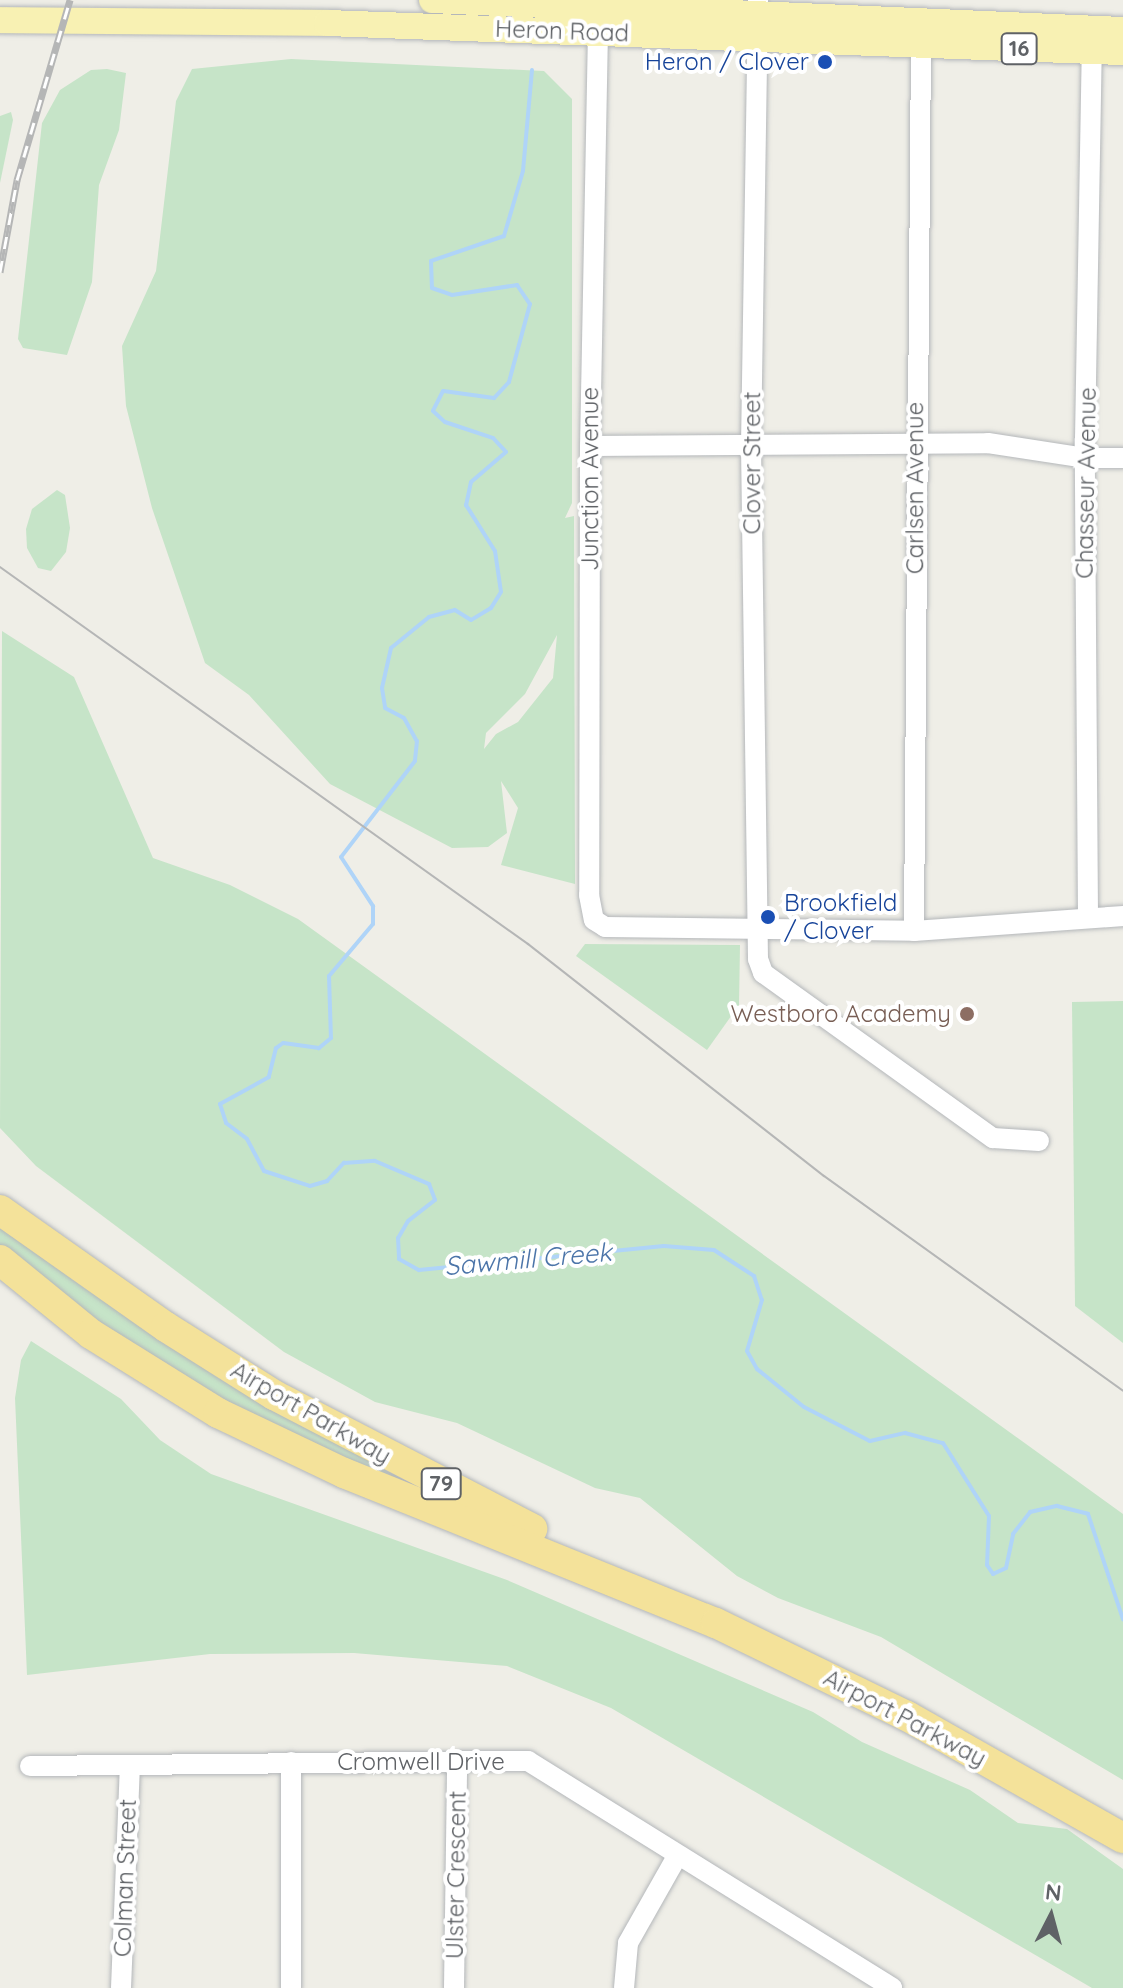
<!DOCTYPE html>
<style>
body{margin:0}
#map{position:relative;width:1123px;height:1988px;overflow:hidden;background:#efeee7;font-family:Quicksand,sans-serif}
div>[style]{position:absolute}
[style*='--x']{left:calc(var(--x)*1px);top:calc(var(--y)*1px);width:calc(var(--w)*1px);rotate:calc(var(--a)*1deg)}
.green>*{inset:0;background:#c6e4c8}
.stream>*{height:4px;margin:-2px;padding:0 2px;transform-origin:2px;border-radius:2px;background:#afd4f8}
.roads{filter:drop-shadow(0 0 2px #b4b7ba) drop-shadow(0 0 2px #b4b7ba)}
.minor>*{height:20px;margin:-10px;padding:0 10px;transform-origin:10px;border-radius:10px;background:#fff}
.major>*{height:26px;margin:-13px;padding:0 13px;transform-origin:13px;border-radius:13px;background:#f8f1b3}
.highway>*{height:30px;margin:-15px;padding:0 15px;transform-origin:15px;border-radius:15px;background:#f4e29a}
.tram>*{height:2px;margin:-1px;padding:0 1px;transform-origin:1px;border-radius:1px;background:#b5b6b6}
.rail>*{height:7px;margin-top:-3.5px;transform-origin:0;background:repeating-linear-gradient(90deg,#fff 0 12px,#b5b6b6 0 24px);box-sizing:border-box;border-block:2px solid #b5b6b6}
.dots>*{width:22px;height:22px;translate:-50% -50%;box-sizing:border-box;border:4px solid #fff;border-radius:50%}
span{translate:-50% -50%;white-space:nowrap;text-align:center;line-height:1.15;-webkit-text-stroke:8px #fff;paint-order:stroke}
.shield-label span{padding:2px 6px;background:#fff;border:2px solid;border-radius:6px;-webkit-text-stroke-width:0}
.shield-label{font-size:22px;color:#5f6266;font-weight:700}
.street-label{font-size:24px;color:#5f6266}
.transit-label{font-size:24px;color:#164399}
.right{translate:-100% -50%;text-align:right}
.left{translate:0 -50%;text-align:left}
.education-label{font-size:24px;color:#785e54}
.water-label{font-size:26px;color:#4c75a9;font-style:italic}
.north{position:absolute;left:1011px;top:1876px;width:80px;height:80px;-webkit-text-stroke:6px #fff;paint-order:stroke;rotate:6deg;font-size:22px;font-weight:700;line-height:32px;text-align:center;color:#5f6266}
.north::after{content:'';display:block;margin:auto;width:28px;height:36px;background:#5f6266;clip-path:polygon(50% 0,100% 100%,50% 72%,0 100%)}
</style>
<div id="map">
<div class="green">
<i style="clip-path:polygon(evenodd,291px 59px,544px 71px,572px 99px,572px 503px,565px 518px,574px 516px,575px 884px,501px 865px,518px 808px,501px 781px,507px 833px,488px 847px,452px 848px,330px 784px,249px 695px,205px 663px,152px 508px,126px 406px,122px 346px,156px 271px,176px 101px,192px 69px,291px 59px,557px 635px,553px 678px,518px 722px,496px 734px,484px 749px,486px 733px,525px 694px,557px 635px)"></i>
<i style="clip-path:polygon(107px 69px,126px 73px,119px 130px,99px 185px,92px 282px,67px 355px,23px 348px,18px 339px,42px 123px,60px 90px,91px 70px)"></i>
<i style="clip-path:polygon(11px 112px,13px 120px,0 183px,0 116px)"></i>
<i style="clip-path:polygon(57px 490px,65px 495px,70px 528px,66px 552px,51px 571px,38px 568px,27px 548px,26px 529px,32px 509px)"></i>
<i style="clip-path:polygon(2px 631px,74px 677px,153px 858px,230px 885px,298px 919px,1123px 1514px,1123px 1780px,881px 1637px,778px 1598px,737px 1576px,640px 1498px,595px 1488px,457px 1423px,375px 1402px,284px 1352px,36px 1166px,0 1128px)"></i>
<i style="clip-path:polygon(585px 944px,740px 945px,739px 1005px,707px 1050px,576px 956px)"></i>
<i style="clip-path:polygon(1123px 1001px,1123px 1343px,1075px 1306px,1072px 1002px)"></i>
<i style="clip-path:polygon(0 1221px,344px 1447px,417px 1488px,415px 1493px,163px 1372px,0 1250px)"></i>
<i style="clip-path:polygon(31px 1341px,121px 1399px,160px 1440px,211px 1474px,507px 1580px,813px 1712px,862px 1742px,970px 1790px,1018px 1823px,1067px 1829px,1123px 1869px,1123px 1988px,1092px 1988px,611px 1708px,507px 1666px,354px 1653px,210px 1654px,27px 1675px,15px 1398px,21px 1360px)"></i>
</div>
<div class="stream">
<i style="--x:532;--y:70;--w:101;--a:95.1"></i>
<i style="--x:523;--y:171;--w:68;--a:106.3"></i>
<i style="--x:504;--y:236;--w:77;--a:161.1"></i>
<i style="--x:431;--y:261;--w:27;--a:88"></i>
<i style="--x:432;--y:288;--w:21;--a:19"></i>
<i style="--x:452;--y:295;--w:66;--a:-8.7"></i>
<i style="--x:517;--y:285;--w:23;--a:56"></i>
<i style="--x:530;--y:304;--w:81;--a:105.1"></i>
<i style="--x:509;--y:382;--w:22;--a:133"></i>
<i style="--x:494;--y:398;--w:51;--a:-172.2"></i>
<i style="--x:443;--y:391;--w:22;--a:117"></i>
<i style="--x:433;--y:411;--w:16;--a:43"></i>
<i style="--x:445;--y:422;--w:51;--a:18.4"></i>
<i style="--x:493;--y:438;--w:19;--a:47"></i>
<i style="--x:506;--y:452;--w:46;--a:139.4"></i>
<i style="--x:471;--y:482;--w:24;--a:102"></i>
<i style="--x:466;--y:505;--w:54;--a:57.8"></i>
<i style="--x:495;--y:551;--w:41;--a:81.7"></i>
<i style="--x:501;--y:592;--w:19;--a:122"></i>
<i style="--x:491;--y:608;--w:23;--a:149"></i>
<i style="--x:471;--y:620;--w:19;--a:-148"></i>
<i style="--x:455;--y:610;--w:27;--a:165"></i>
<i style="--x:429;--y:617;--w:49;--a:140.8"></i>
<i style="--x:391;--y:648;--w:41;--a:102.7"></i>
<i style="--x:382;--y:688;--w:20;--a:81"></i>
<i style="--x:385;--y:708;--w:21;--a:28"></i>
<i style="--x:404;--y:718;--w:26;--a:61"></i>
<i style="--x:417;--y:741;--w:20;--a:96"></i>
<i style="--x:415;--y:761;--w:121;--a:127.6"></i>
<i style="--x:341;--y:857;--w:59;--a:56.9"></i>
<i style="--x:373;--y:906;--w:18;--a:90"></i>
<i style="--x:373;--y:924;--w:68;--a:130.2"></i>
<i style="--x:329;--y:976;--w:62;--a:88.2"></i>
<i style="--x:331;--y:1038;--w:16;--a:140"></i>
<i style="--x:319;--y:1048;--w:36;--a:-172"></i>
<i style="--x:283;--y:1043;--w:9;--a:144"></i>
<i style="--x:276;--y:1048;--w:30;--a:104"></i>
<i style="--x:269;--y:1077;--w:56;--a:151.1"></i>
<i style="--x:220;--y:1104;--w:20;--a:72"></i>
<i style="--x:226;--y:1123;--w:26;--a:37"></i>
<i style="--x:247;--y:1139;--w:36;--a:62"></i>
<i style="--x:264;--y:1171;--w:48;--a:18.1"></i>
<i style="--x:310;--y:1186;--w:18;--a:-16"></i>
<i style="--x:327;--y:1181;--w:25;--a:-47"></i>
<i style="--x:344;--y:1163;--w:31;--a:-4"></i>
<i style="--x:375;--y:1161;--w:59;--a:23.1"></i>
<i style="--x:429;--y:1184;--w:17;--a:69"></i>
<i style="--x:435;--y:1200;--w:34;--a:142"></i>
<i style="--x:408;--y:1221;--w:20;--a:120"></i>
<i style="--x:398;--y:1238;--w:21;--a:87"></i>
<i style="--x:399;--y:1259;--w:23;--a:29"></i>
<i style="--x:419;--y:1270;--w:246;--a:-5.6"></i>
<i style="--x:664;--y:1246;--w:50;--a:4.6"></i>
<i style="--x:714;--y:1250;--w:48;--a:33"></i>
<i style="--x:754;--y:1276;--w:25;--a:72"></i>
<i style="--x:762;--y:1300;--w:53;--a:106.4"></i>
<i style="--x:747;--y:1351;--w:21;--a:61"></i>
<i style="--x:757;--y:1369;--w:60;--a:39"></i>
<i style="--x:804;--y:1407;--w:74;--a:27.3"></i>
<i style="--x:870;--y:1441;--w:36;--a:-13"></i>
<i style="--x:905;--y:1433;--w:39;--a:15"></i>
<i style="--x:943;--y:1443;--w:86;--a:57.8"></i>
<i style="--x:989;--y:1516;--w:49;--a:92.3"></i>
<i style="--x:987;--y:1565;--w:11;--a:56"></i>
<i style="--x:993;--y:1574;--w:14;--a:-25"></i>
<i style="--x:1006;--y:1568;--w:35;--a:-78"></i>
<i style="--x:1013;--y:1534;--w:28;--a:-52"></i>
<i style="--x:1030;--y:1512;--w:28;--a:-13"></i>
<i style="--x:1057;--y:1506;--w:32;--a:14"></i>
<i style="--x:1088;--y:1514;--w:111;--a:71.6"></i>
</div>
<div class="roads">
<div class="minor">
<i style="--x:758;--y:0;--w:445;--a:90.9"></i>
<i style="--x:751;--y:445;--w:514;--a:89.22"></i>
<i style="--x:758;--y:959;--w:15;--a:70"></i>
<i style="--x:763;--y:973;--w:283;--a:35.7"></i>
<i style="--x:993;--y:1138;--w:46;--a:3.7"></i>
<i style="--x:598;--y:31;--w:415;--a:91.1"></i>
<i style="--x:590;--y:446;--w:449;--a:90.1"></i>
<i style="--x:589;--y:895;--w:25;--a:79"></i>
<i style="--x:594;--y:920;--w:13;--a:32"></i>
<i style="--x:605;--y:927;--w:309;--a:0.7"></i>
<i style="--x:914;--y:931;--w:210;--a:-4.1"></i>
<i style="--x:590;--y:446;--w:398;--a:-0.4"></i>
<i style="--x:988;--y:443;--w:98;--a:8.8"></i>
<i style="--x:1085;--y:458;--w:38;--a:0"></i>
<i style="--x:1088;--y:915;--w:476;--a:-90.4"></i>
<i style="--x:1085;--y:439;--w:387;--a:-89"></i>
<i style="--x:914;--y:931;--w:885;--a:-89.55"></i>
<i style="--x:30;--y:1766;--w:498;--a:-0.6"></i>
<i style="--x:528;--y:1761;--w:429;--a:31.9"></i>
<i style="--x:121;--y:1988;--w:221;--a:-87.7"></i>
<i style="--x:291;--y:1988;--w:226;--a:-90"></i>
<i style="--x:454;--y:1988;--w:227;--a:-89.2"></i>
<i style="--x:624;--y:1988;--w:45;--a:-84.9"></i>
<i style="--x:628;--y:1943;--w:98;--a:-60.5"></i>
</div>
<div class="major">
<i style="--x:432;--y:0;--w:692;--a:2.49"></i>
<i style="--x:0;--y:20;--w:327;--a:0.5"></i>
<i style="--x:327;--y:23;--w:797;--a:2.09"></i>
</div>
<div class="highway">
<i style="--x:0;--y:1210;--w:203;--a:35.2"></i>
<i style="--x:166;--y:1327;--w:128;--a:32.2"></i>
<i style="--x:274;--y:1395;--w:291;--a:27.4"></i>
<i style="--x:0;--y:1260;--w:117;--a:39.1"></i>
<i style="--x:91;--y:1334;--w:150;--a:31.9"></i>
<i style="--x:218;--y:1413;--w:140;--a:25.5"></i>
<i style="--x:344;--y:1473;--w:401;--a:22"></i>
<i style="--x:716;--y:1623;--w:212;--a:26"></i>
<i style="--x:907;--y:1716;--w:248;--a:29.5"></i>
</div>
</div>
<div class="tram">
<i style="--x:0;--y:567;--w:649;--a:35.53"></i>
<i style="--x:528;--y:944;--w:376;--a:38.1"></i>
<i style="--x:824;--y:1176;--w:368;--a:35.7"></i>
</div>
<div class="rail">
<i style="--x:0;--y:272;--w:94;--a:-79.5"></i>
<i style="--x:17;--y:180;--w:188;--a:-73.6"></i>
</div>
<div class="dots">
<i style="left:825px;top:62px;background:#1a4fb4"></i>
<i style="left:768px;top:917px;background:#1a4fb4"></i>
<i style="left:967px;top:1014px;background:#8d6e63"></i>
</div>
<div class="shield-label">
<span style="left:1019px;top:49px">16</span>
<span style="left:441px;top:1484px">79</span>
</div>
<div class="street-label">
<span style="left:562px;top:31px;rotate:2deg">Heron Road</span>
<span style="left:752px;top:463px;rotate:-90deg">Clover Street</span>
<span style="left:590px;top:479px;rotate:-90deg">Junction Avenue</span>
<span style="left:1086px;top:483px;rotate:-89deg">Chasseur Avenue</span>
<span style="left:915px;top:488px;rotate:-90deg">Carlsen Avenue</span>
<span style="left:311px;top:1413px;rotate:30deg">Airport Parkway</span>
<span style="left:905px;top:1718px;rotate:28deg">Airport Parkway</span>
<span style="left:421px;top:1762px">Cromwell Drive</span>
<span style="left:456px;top:1875px;rotate:-89deg">Ulster Crescent</span>
<span style="left:125px;top:1878px;rotate:-88deg">Colman Street</span>
</div>
<div class="transit-label">
<span class="right" style="left:809px;top:62px">Heron / Clover</span>
<span class="left" style="left:784px;top:917px">Brookfield<br>/ Clover</span>
</div>
<div class="education-label">
<span class="right" style="left:951px;top:1014px">Westboro Academy</span>
</div>
<div class="water-label">
<span style="left:528px;top:1259px;rotate:-5deg">Sawmill Creek</span>
</div>
<div class="north">N</div>
</div>
